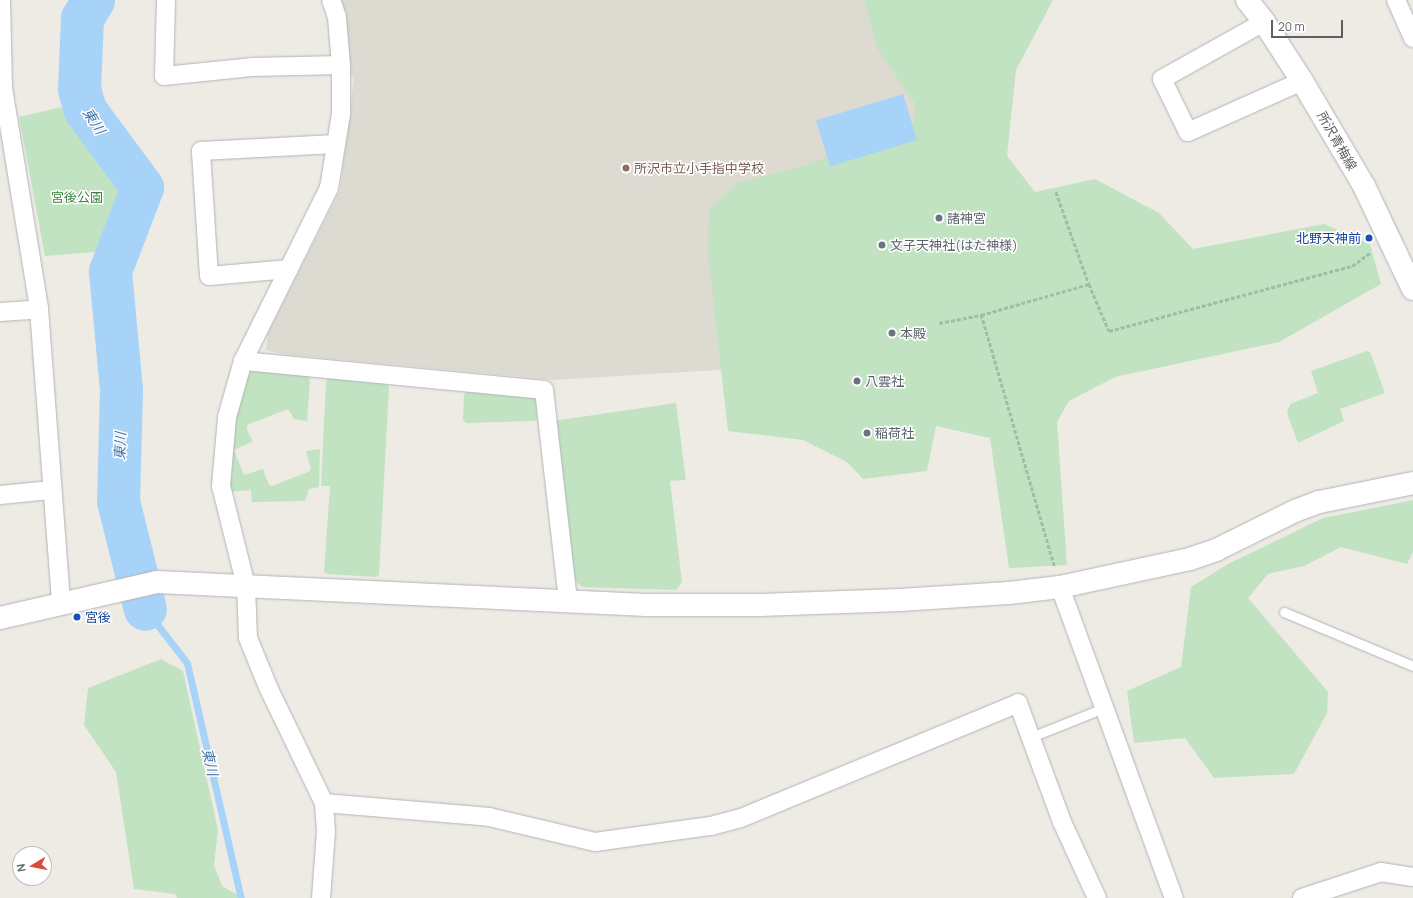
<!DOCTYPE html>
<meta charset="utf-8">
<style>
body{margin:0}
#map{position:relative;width:1413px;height:898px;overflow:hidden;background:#edebe4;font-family:Manrope,"Noto Sans JP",sans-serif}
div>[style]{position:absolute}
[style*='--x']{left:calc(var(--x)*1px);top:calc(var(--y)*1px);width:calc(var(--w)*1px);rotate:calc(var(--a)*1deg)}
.education>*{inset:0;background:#dddad2}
.green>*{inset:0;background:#c2e3c2}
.water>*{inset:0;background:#a8d3f9;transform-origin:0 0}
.stream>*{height:7px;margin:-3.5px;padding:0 3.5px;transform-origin:3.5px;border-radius:3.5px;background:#a8d3f9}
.river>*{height:43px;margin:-21.5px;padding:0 21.5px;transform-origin:21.5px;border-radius:21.5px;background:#a8d3f9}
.path>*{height:2.5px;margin-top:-1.25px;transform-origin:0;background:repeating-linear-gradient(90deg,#9ac1a6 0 4px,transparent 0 6px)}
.roads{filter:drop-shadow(0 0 1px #b1b4b8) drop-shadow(0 0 1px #b1b4b8)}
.lane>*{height:9px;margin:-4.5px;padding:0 4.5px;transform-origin:4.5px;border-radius:4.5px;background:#fff}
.street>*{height:18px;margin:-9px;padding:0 9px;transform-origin:9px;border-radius:9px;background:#fff}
.secondary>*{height:22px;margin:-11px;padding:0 11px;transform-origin:11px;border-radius:11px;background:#fff}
.dots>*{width:11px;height:11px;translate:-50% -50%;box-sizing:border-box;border:2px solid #fff;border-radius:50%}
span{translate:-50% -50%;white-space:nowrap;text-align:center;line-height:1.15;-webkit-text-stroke:3px #fff;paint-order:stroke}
.street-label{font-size:13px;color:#5c5f63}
.education-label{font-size:13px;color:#785e54}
.left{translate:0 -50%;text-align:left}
.park-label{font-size:13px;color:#3b8340}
.worship-label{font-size:13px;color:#5b616d}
.transit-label{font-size:13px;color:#164399}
.right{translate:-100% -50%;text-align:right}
.water-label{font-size:14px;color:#4674aa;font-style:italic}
.north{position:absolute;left:12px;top:846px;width:40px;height:40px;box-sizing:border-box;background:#fff;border:1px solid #bebfc1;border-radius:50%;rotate:260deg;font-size:11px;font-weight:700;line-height:16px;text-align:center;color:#5c5f63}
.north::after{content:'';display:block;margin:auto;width:14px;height:18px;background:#de4a39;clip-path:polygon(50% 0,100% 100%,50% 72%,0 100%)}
.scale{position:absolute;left:1271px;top:20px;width:72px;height:18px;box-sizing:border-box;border:2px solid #5c5f63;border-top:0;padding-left:5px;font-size:12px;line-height:14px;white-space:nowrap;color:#5c5f63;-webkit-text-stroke:3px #fff;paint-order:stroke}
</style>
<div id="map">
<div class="education">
<i style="clip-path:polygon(336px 0,906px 0,968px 147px,733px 369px,554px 380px,282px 354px,266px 350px,268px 333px,340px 190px,354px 79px,346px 65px)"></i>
</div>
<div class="green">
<i style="clip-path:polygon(864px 0,1053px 0,1016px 70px,1007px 156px,1035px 192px,1095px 179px,1159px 213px,1193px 249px,1324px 224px,1370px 244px,1381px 284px,1279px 342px,1115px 377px,1069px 401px,1057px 422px,1067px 565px,1009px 568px,990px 438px,936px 426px,927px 471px,863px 479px,847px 462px,803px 440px,728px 431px,708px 255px,709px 210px,737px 183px,806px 165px,913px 122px,915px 104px,877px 48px)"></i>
<i style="clip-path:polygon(70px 105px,73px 107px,102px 156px,121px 190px,121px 195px,107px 251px,45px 256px,19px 117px)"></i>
<i style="clip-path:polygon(1367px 351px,1370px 352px,1385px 393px,1340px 409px,1344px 421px,1298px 443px,1287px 413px,1290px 404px,1318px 393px,1311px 371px)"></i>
<i style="clip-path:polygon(251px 369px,308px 376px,310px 380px,307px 421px,294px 419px,288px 409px,247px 425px,247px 430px,253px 441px,234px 450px,244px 475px,263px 469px,269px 485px,272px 486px,308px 472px,311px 469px,306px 451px,320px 449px,319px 487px,309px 489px,305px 501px,252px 502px,251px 490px,230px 492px,227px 487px,232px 419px,247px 371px)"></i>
<i style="clip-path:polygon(330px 378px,385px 384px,389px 387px,379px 575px,375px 577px,328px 574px,324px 572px,330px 486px,321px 486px,326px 381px)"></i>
<i style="clip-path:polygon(467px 391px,534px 397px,536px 399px,537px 418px,535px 421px,466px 423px,463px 420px,464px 395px)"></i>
<i style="clip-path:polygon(676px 403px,686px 480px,670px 481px,682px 582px,676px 590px,582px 587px,574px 580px,553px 421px)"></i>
<i style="clip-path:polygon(1413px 500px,1413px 552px,1407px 564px,1341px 547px,1304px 566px,1268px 574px,1248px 598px,1328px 692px,1327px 713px,1294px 774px,1214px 778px,1185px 738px,1134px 743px,1127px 691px,1181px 667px,1191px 587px,1228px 564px,1323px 518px)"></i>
<i style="clip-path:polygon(161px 659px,183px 671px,218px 830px,214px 865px,222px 886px,243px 898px,177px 898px,175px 894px,134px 889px,116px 772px,84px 725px,88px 688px)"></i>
</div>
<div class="water">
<i style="left:903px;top:94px;width:48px;height:91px;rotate:73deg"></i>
</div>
<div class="stream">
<i style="--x:145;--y:609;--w:68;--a:52.1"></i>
<i style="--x:187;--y:663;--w:241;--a:77.1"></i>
</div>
<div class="river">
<i style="--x:93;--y:0;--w:21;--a:121"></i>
<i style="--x:82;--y:18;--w:71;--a:92.4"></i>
<i style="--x:79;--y:89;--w:22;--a:74"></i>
<i style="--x:85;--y:110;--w:96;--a:53.5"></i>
<i style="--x:142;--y:187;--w:90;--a:110.9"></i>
<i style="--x:110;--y:271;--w:119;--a:84.7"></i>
<i style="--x:121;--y:389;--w:112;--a:91.5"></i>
<i style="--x:118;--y:501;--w:111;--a:76"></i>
</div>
<div class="path">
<i style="--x:1056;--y:192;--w:98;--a:70.3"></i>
<i style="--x:939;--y:323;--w:43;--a:-10.8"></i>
<i style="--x:1054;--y:566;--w:261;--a:-106.2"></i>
<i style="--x:981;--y:315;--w:112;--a:-16"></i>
<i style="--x:1089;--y:284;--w:51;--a:66.9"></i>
<i style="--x:1109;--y:331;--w:252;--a:-15"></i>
<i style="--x:1352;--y:266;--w:22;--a:-36"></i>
</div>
<div class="roads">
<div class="lane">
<i style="--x:1284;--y:612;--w:140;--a:22.7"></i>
<i style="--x:1031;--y:737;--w:79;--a:-21.7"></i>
</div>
<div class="street">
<i style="--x:1;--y:0;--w:88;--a:88.7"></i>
<i style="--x:3;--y:88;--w:224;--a:80.7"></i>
<i style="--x:39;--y:309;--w:296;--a:85.7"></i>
<i style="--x:166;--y:0;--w:76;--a:91.5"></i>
<i style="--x:164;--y:76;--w:88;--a:-5.8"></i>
<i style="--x:252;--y:67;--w:89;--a:-1.3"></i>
<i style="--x:1396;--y:0;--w:42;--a:65.9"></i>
<i style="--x:1264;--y:22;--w:117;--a:150.8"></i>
<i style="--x:1162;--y:79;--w:59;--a:63.9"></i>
<i style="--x:1188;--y:132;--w:125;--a:-24.1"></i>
<i style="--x:289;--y:269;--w:80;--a:175"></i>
<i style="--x:209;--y:276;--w:125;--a:-93.7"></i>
<i style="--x:201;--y:151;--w:135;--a:-3"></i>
<i style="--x:0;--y:312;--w:39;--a:-4"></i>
<i style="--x:243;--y:361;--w:302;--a:5.5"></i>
<i style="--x:544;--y:390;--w:212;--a:83.5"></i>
<i style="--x:0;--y:495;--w:51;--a:-5.6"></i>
<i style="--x:1060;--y:587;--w:331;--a:69.9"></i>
<i style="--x:324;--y:803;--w:166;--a:4.8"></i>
<i style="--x:489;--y:817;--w:109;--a:13.3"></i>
<i style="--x:595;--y:842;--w:117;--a:-7.9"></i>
<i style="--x:711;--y:826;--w:31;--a:-15"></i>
<i style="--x:741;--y:818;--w:300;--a:-22.5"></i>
<i style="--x:1018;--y:703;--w:127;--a:69.7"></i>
<i style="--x:1062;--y:822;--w:84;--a:65.3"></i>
<i style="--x:321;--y:898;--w:66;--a:-85.7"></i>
<i style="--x:326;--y:832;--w:29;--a:-94"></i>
<i style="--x:324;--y:803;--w:129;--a:-115.8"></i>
<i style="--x:268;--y:687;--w:53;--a:-112.2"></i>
<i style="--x:248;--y:638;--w:52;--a:-92.2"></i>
<i style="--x:246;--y:586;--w:103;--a:-104"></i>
<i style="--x:221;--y:486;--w:69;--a:-85"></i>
<i style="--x:227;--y:417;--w:58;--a:-74.1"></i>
<i style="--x:243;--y:361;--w:193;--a:-63.6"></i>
<i style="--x:329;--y:188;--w:75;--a:-80.8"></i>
<i style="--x:341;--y:114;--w:49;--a:-90"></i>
<i style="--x:341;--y:65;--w:48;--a:-94.8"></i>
<i style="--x:337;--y:17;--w:18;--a:-109"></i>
<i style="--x:1302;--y:898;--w:83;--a:-18.2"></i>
<i style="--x:1381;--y:872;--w:32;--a:9"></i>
</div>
<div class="secondary">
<i style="--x:1247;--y:0;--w:28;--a:52"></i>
<i style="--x:1264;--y:22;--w:70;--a:57.2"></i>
<i style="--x:1302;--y:81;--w:122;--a:59.4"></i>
<i style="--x:1364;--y:186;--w:114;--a:64.6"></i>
<i style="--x:0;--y:618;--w:161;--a:-12.9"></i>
<i style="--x:157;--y:582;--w:490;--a:2.7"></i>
<i style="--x:646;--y:605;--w:114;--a:0"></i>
<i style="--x:760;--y:605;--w:140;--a:-2"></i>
<i style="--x:900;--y:600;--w:109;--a:-3.7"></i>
<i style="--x:1009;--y:593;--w:51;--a:-6.7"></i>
<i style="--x:1060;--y:587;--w:133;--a:-12.2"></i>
<i style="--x:1190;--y:559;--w:28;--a:-19"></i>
<i style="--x:1216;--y:550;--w:88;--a:-26.3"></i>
<i style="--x:1295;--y:511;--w:26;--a:-21"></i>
<i style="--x:1319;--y:502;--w:96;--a:-11.4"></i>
</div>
</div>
<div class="dots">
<i style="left:626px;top:168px;background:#8d6e63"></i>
<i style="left:939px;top:218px;background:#6b7280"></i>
<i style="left:1369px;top:238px;background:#1a4fb4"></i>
<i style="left:882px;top:245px;background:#6b7280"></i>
<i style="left:892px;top:333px;background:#6b7280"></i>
<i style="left:857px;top:381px;background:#6b7280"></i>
<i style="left:867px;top:433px;background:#6b7280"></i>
<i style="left:77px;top:617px;background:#1a4fb4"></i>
</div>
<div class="street-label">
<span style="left:1337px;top:141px;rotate:60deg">所沢青梅線</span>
</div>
<div class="education-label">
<span class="left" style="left:634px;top:168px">所沢市立小手指中学校</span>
</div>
<div class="park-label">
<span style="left:77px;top:197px">宮後公園</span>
</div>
<div class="worship-label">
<span class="left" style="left:947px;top:218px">諸神宮</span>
<span class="left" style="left:890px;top:245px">文子天神社(はた神様)</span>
<span class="left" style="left:900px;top:333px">本殿</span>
<span class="left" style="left:865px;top:381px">八雲社</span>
<span class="left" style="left:875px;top:433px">稲荷社</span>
</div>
<div class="transit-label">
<span class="right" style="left:1361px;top:238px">北野天神前</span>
<span class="left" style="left:85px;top:617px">宮後</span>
</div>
<div class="water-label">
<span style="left:94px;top:121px;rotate:57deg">東川</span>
<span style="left:120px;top:446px;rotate:-88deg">東川</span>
<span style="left:210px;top:762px;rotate:77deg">東川</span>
</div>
<div class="north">N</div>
<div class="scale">20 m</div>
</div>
